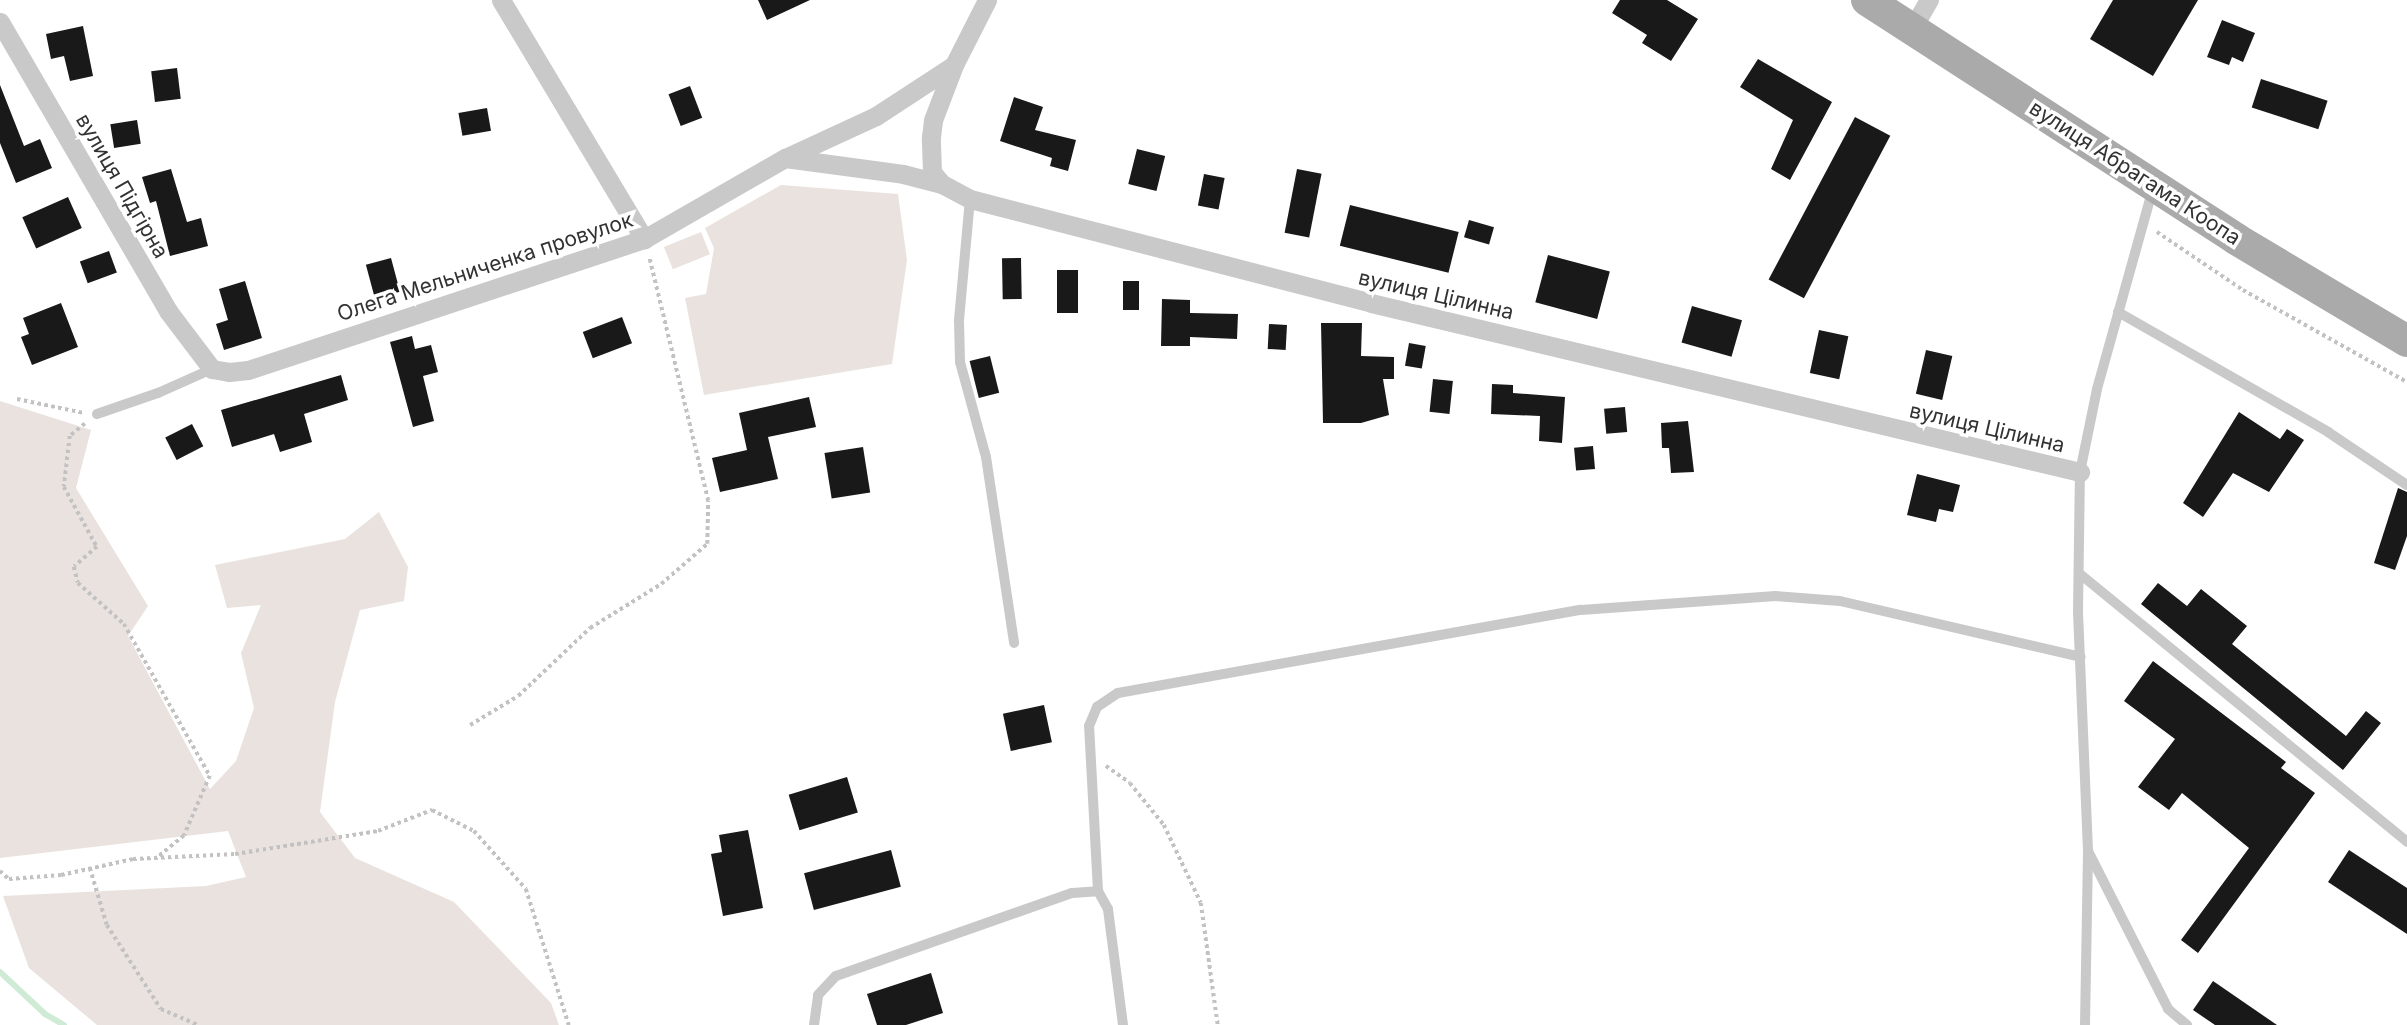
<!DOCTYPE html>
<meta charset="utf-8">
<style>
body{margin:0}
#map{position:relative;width:2407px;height:1025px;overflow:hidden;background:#fff;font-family:Inter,sans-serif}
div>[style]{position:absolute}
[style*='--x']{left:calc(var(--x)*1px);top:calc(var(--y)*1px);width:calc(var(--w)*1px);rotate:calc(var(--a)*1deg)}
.green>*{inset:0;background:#eae2df;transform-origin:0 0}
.stream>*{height:6px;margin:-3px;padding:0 3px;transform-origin:3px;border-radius:3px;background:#d0ebd5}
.building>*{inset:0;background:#191919;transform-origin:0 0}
.path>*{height:3.5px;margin-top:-1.75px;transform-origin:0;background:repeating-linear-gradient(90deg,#c2c2c2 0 3.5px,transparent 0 7px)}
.service>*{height:10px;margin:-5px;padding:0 5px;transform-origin:5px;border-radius:5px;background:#c9c9c9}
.minor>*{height:19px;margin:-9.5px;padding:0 9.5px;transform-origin:9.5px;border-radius:9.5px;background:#c9c9c9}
.primary>*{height:32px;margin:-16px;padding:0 16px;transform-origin:16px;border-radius:16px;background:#aaa}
span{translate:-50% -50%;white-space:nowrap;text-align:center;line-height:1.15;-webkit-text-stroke:7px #fff;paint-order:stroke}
.street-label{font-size:21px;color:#323232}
</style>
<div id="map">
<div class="green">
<i style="clip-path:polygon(781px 185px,898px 194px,907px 260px,892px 364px,704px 395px,685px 298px,706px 294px,714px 248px,705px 228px)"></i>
<i style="left:701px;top:232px;width:24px;height:40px;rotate:68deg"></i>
<i style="clip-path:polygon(0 401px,91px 430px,76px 488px,148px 606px,128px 636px,210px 789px,236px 761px,254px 708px,241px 653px,261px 605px,227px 608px,215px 565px,345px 539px,379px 512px,408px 567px,404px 601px,360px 610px,335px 702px,320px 812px,355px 858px,454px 902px,551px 1003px,559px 1025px,97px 1025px,29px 968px,3px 896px,206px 886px,246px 877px,228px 831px,0 858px)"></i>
</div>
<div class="stream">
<i style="--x:0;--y:972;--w:62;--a:43"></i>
<i style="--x:45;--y:1014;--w:22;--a:30"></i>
</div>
<div class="building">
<i style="clip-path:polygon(758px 0,810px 0,767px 20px)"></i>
<i style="clip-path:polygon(1620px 0,1667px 0,1698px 19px,1671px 61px,1642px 43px,1647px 35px,1612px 13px)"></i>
<i style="clip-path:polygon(2113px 0,2198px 0,2153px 76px,2090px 39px)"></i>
<i style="clip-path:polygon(2222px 20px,2255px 33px,2243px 62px,2232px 57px,2229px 65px,2207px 57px)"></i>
<i style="clip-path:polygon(83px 26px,93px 76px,70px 81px,64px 56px,51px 59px,46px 34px)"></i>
<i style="clip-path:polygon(1758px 59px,1832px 102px,1790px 180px,1771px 169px,1793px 120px,1740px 87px)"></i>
<i style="left:177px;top:68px;width:31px;height:26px;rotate:83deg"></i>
<i style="left:2261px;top:79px;width:70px;height:30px;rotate:18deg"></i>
<i style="clip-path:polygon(0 85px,24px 146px,40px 139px,52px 168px,16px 183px,0 143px)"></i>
<i style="left:690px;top:86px;width:34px;height:23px;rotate:69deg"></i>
<i style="clip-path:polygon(1014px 97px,1043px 107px,1035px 130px,1076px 140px,1068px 171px,1050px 166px,1052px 158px,1000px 141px)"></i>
<i style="left:487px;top:108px;width:23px;height:29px;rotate:80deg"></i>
<i style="left:1855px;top:117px;width:40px;height:184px;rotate:28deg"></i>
<i style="left:137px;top:120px;width:24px;height:27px;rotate:81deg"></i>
<i style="left:1137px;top:149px;width:29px;height:36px;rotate:14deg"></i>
<i style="clip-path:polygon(171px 169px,187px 222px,201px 218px,208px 246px,170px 256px,156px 201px,150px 203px,142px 177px)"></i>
<i style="left:1297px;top:169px;width:25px;height:65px;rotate:11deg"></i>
<i style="left:1204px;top:174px;width:21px;height:32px;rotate:11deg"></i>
<i style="left:68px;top:197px;width:34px;height:50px;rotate:66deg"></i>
<i style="left:1350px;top:205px;width:112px;height:42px;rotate:14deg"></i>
<i style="left:1469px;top:220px;width:26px;height:18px;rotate:16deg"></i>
<i style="left:109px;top:251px;width:23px;height:31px;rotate:70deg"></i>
<i style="left:1548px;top:255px;width:64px;height:49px;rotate:15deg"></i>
<i style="left:391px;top:258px;width:35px;height:26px;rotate:75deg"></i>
<i style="left:1021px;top:258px;width:41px;height:19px;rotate:89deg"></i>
<i style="left:1057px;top:270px;width:21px;height:43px"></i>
<i style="clip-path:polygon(245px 281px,262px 338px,224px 350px,216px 324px,228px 320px,219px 289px)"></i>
<i style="left:1123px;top:281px;width:16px;height:29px"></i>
<i style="clip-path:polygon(1162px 299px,1190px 300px,1190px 313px,1238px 314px,1237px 339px,1190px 337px,1190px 346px,1161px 346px)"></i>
<i style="clip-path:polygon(61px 303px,78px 347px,32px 365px,21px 337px,29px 334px,23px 318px)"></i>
<i style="left:1692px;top:306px;width:52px;height:38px;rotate:16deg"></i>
<i style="left:622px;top:317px;width:28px;height:42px;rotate:69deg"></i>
<i style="clip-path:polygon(1321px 323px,1362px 323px,1361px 356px,1394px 357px,1394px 379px,1383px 379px,1389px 415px,1361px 423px,1323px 423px)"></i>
<i style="left:1269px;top:324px;width:18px;height:25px;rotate:3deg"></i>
<i style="left:1819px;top:330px;width:30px;height:44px;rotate:12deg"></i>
<i style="clip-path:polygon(412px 336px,415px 349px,431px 345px,438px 372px,423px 376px,434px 421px,413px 427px,390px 342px)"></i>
<i style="left:1409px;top:343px;width:17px;height:23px;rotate:10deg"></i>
<i style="left:1926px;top:350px;width:27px;height:45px;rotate:13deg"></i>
<i style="left:990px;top:356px;width:38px;height:21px;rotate:76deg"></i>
<i style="clip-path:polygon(341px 375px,348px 400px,304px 414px,312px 442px,280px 452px,274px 434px,232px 447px,221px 410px)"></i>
<i style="left:1433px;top:379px;width:20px;height:33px;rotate:6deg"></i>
<i style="clip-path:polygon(1492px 384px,1513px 385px,1513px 393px,1565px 397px,1562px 443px,1539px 441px,1540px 416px,1491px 414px)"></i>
<i style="clip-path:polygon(809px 397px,816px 427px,768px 437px,778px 479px,720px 492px,712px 458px,747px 450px,739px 413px)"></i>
<i style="left:1625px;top:407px;width:25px;height:21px;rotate:85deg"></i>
<i style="clip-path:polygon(2239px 412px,2280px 439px,2287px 429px,2304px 440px,2269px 492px,2233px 473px,2203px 517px,2183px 503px)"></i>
<i style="clip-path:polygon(1688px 421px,1694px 472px,1671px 473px,1669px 448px,1662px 448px,1661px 423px)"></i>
<i style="left:192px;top:424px;width:25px;height:30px;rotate:63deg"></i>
<i style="left:1593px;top:446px;width:23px;height:19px;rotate:85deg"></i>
<i style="left:863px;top:447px;width:46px;height:39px;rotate:81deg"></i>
<i style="clip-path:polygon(1917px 474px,1960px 485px,1953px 512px,1939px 509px,1936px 522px,1907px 515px)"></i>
<i style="clip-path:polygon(2398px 488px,2407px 492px,2407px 536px,2395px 570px,2374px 563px)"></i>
<i style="clip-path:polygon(2158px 583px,2187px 606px,2201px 589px,2247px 626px,2232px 644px,2346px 736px,2366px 711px,2381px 723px,2343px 770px,2141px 604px)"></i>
<i style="clip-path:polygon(2153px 661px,2286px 762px,2281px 768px,2315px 793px,2198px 953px,2181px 940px,2249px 848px,2182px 793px,2169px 810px,2138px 787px,2175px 739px,2124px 701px)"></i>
<i style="left:1044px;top:705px;width:38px;height:42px;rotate:78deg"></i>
<i style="left:847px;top:777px;width:37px;height:61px;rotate:73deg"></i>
<i style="clip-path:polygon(748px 830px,763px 908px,723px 916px,711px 854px,722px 852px,719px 835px)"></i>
<i style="left:891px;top:850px;width:38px;height:90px;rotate:75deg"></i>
<i style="clip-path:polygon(2349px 850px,2407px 888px,2407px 934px,2328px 882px)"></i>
<i style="clip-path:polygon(931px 973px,943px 1013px,906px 1025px,877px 1025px,867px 994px)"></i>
<i style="clip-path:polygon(2213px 981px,2277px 1025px,2215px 1025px,2193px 1010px)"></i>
</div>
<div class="path">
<i style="--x:2157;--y:232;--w:104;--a:34"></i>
<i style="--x:2243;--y:290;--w:188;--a:29.3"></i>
<i style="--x:17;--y:399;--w:68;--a:11.8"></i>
<i style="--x:85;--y:424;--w:19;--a:141"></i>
<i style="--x:70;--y:436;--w:51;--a:96.7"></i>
<i style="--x:64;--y:487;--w:68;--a:61.2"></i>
<i style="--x:97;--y:547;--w:30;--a:139"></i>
<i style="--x:74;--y:567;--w:16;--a:76"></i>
<i style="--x:78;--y:583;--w:62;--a:41.7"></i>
<i style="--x:124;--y:624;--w:175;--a:60.5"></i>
<i style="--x:210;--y:776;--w:65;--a:113.4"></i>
<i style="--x:184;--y:836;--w:32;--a:141"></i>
<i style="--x:470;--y:725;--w:56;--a:-31.1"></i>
<i style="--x:518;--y:696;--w:99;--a:-43.4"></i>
<i style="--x:590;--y:628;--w:84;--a:-31.8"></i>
<i style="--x:661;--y:584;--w:61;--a:-41"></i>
<i style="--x:707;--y:544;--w:43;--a:-88.7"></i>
<i style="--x:708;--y:501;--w:250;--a:-103.6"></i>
<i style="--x:1106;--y:766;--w:29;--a:35"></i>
<i style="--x:1130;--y:783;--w:54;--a:51"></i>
<i style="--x:1164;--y:825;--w:86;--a:64.6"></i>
<i style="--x:1201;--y:903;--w:123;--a:82.1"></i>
<i style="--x:90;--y:868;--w:59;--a:73.4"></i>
<i style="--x:107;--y:925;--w:100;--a:57.3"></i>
<i style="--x:161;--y:1009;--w:40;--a:23.4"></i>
<i style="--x:0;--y:871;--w:12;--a:42"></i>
<i style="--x:9;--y:879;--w:52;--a:-4.4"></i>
<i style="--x:61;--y:875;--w:74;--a:-12.5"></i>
<i style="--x:133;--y:859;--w:102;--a:-2.8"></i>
<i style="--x:235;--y:854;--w:145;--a:-9.1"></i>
<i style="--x:378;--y:831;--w:58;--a:-21.3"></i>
<i style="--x:432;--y:810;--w:47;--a:26.6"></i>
<i style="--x:474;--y:831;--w:78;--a:48.1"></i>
<i style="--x:526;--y:889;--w:143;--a:72.5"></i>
</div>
<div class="service">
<i style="--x:970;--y:199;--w:122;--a:95.2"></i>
<i style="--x:959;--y:321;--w:41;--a:88.6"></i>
<i style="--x:960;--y:362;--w:98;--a:74.7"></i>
<i style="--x:986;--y:457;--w:188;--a:81.4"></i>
<i style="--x:2118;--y:312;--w:242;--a:29.7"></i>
<i style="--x:2328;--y:432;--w:95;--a:33.9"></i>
<i style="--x:97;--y:414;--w:65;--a:-19"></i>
<i style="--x:158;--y:393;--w:59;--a:-24"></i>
<i style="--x:2080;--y:574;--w:423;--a:39.3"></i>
<i style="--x:2088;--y:851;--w:177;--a:63.1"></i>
<i style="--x:2168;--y:1009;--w:25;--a:40"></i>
<i style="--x:814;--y:1025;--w:30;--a:-82"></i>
<i style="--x:818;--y:995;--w:26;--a:-47"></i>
<i style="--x:836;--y:976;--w:250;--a:-19.4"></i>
<i style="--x:1072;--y:893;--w:26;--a:-4"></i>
<i style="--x:1123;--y:1025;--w:117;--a:-97.4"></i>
<i style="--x:1108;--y:909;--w:21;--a:-119"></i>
<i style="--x:1098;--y:891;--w:165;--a:-93.1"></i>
<i style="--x:1089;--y:726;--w:21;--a:-67"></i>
<i style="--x:1097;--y:707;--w:25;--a:-34"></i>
<i style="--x:1118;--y:693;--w:470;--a:-10.2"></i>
<i style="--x:1581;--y:610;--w:195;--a:-4.1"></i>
<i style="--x:1775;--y:596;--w:65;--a:4.4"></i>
<i style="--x:1840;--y:601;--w:247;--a:13.1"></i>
<i style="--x:2085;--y:1025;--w:174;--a:-89"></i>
<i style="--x:2088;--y:851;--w:240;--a:-92.4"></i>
<i style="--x:2078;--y:611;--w:139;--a:-89.2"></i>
<i style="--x:2080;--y:472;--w:85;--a:-78.4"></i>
<i style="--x:2097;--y:389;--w:209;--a:-74.4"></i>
</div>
<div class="minor">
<i style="--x:501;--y:0;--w:279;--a:59.1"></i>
<i style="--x:0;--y:22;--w:334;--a:59.8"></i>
<i style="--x:168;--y:311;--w:73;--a:52.8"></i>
<i style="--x:212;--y:369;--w:17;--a:10"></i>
<i style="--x:229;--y:372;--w:19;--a:-6"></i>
<i style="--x:248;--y:370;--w:417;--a:-18.3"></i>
<i style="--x:644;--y:239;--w:163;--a:-29.9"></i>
<i style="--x:785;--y:158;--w:100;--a:-24.8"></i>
<i style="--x:876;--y:116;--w:93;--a:-33.2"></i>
<i style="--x:954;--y:65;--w:73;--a:-63.1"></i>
<i style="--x:1912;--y:29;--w:34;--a:-60"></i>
<i style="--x:785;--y:158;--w:119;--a:7.7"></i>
<i style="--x:903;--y:174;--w:40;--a:14.4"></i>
<i style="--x:942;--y:184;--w:32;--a:28"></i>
<i style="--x:970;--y:199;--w:414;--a:14.5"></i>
<i style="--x:1371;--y:303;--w:729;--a:13.41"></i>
<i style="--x:942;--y:184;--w:16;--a:-130"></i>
<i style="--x:932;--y:172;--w:35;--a:-92"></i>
<i style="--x:931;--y:137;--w:17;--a:-83"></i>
<i style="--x:933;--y:120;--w:59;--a:-69.1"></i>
</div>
<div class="primary">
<i style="--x:1867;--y:0;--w:440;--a:32.9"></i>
<i style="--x:2236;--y:239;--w:199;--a:30.8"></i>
</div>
<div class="street-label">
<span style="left:2135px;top:173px;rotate:33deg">вулиця Абрагама Коопа</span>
<span style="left:122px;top:186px;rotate:60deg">вулиця Підгірна</span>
<span style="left:485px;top:267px;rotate:-18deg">Олега Мельниченка провулок</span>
<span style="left:1436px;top:295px;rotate:13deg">вулиця Цілинна</span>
<span style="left:1987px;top:428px;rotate:13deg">вулиця Цілинна</span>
</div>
</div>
